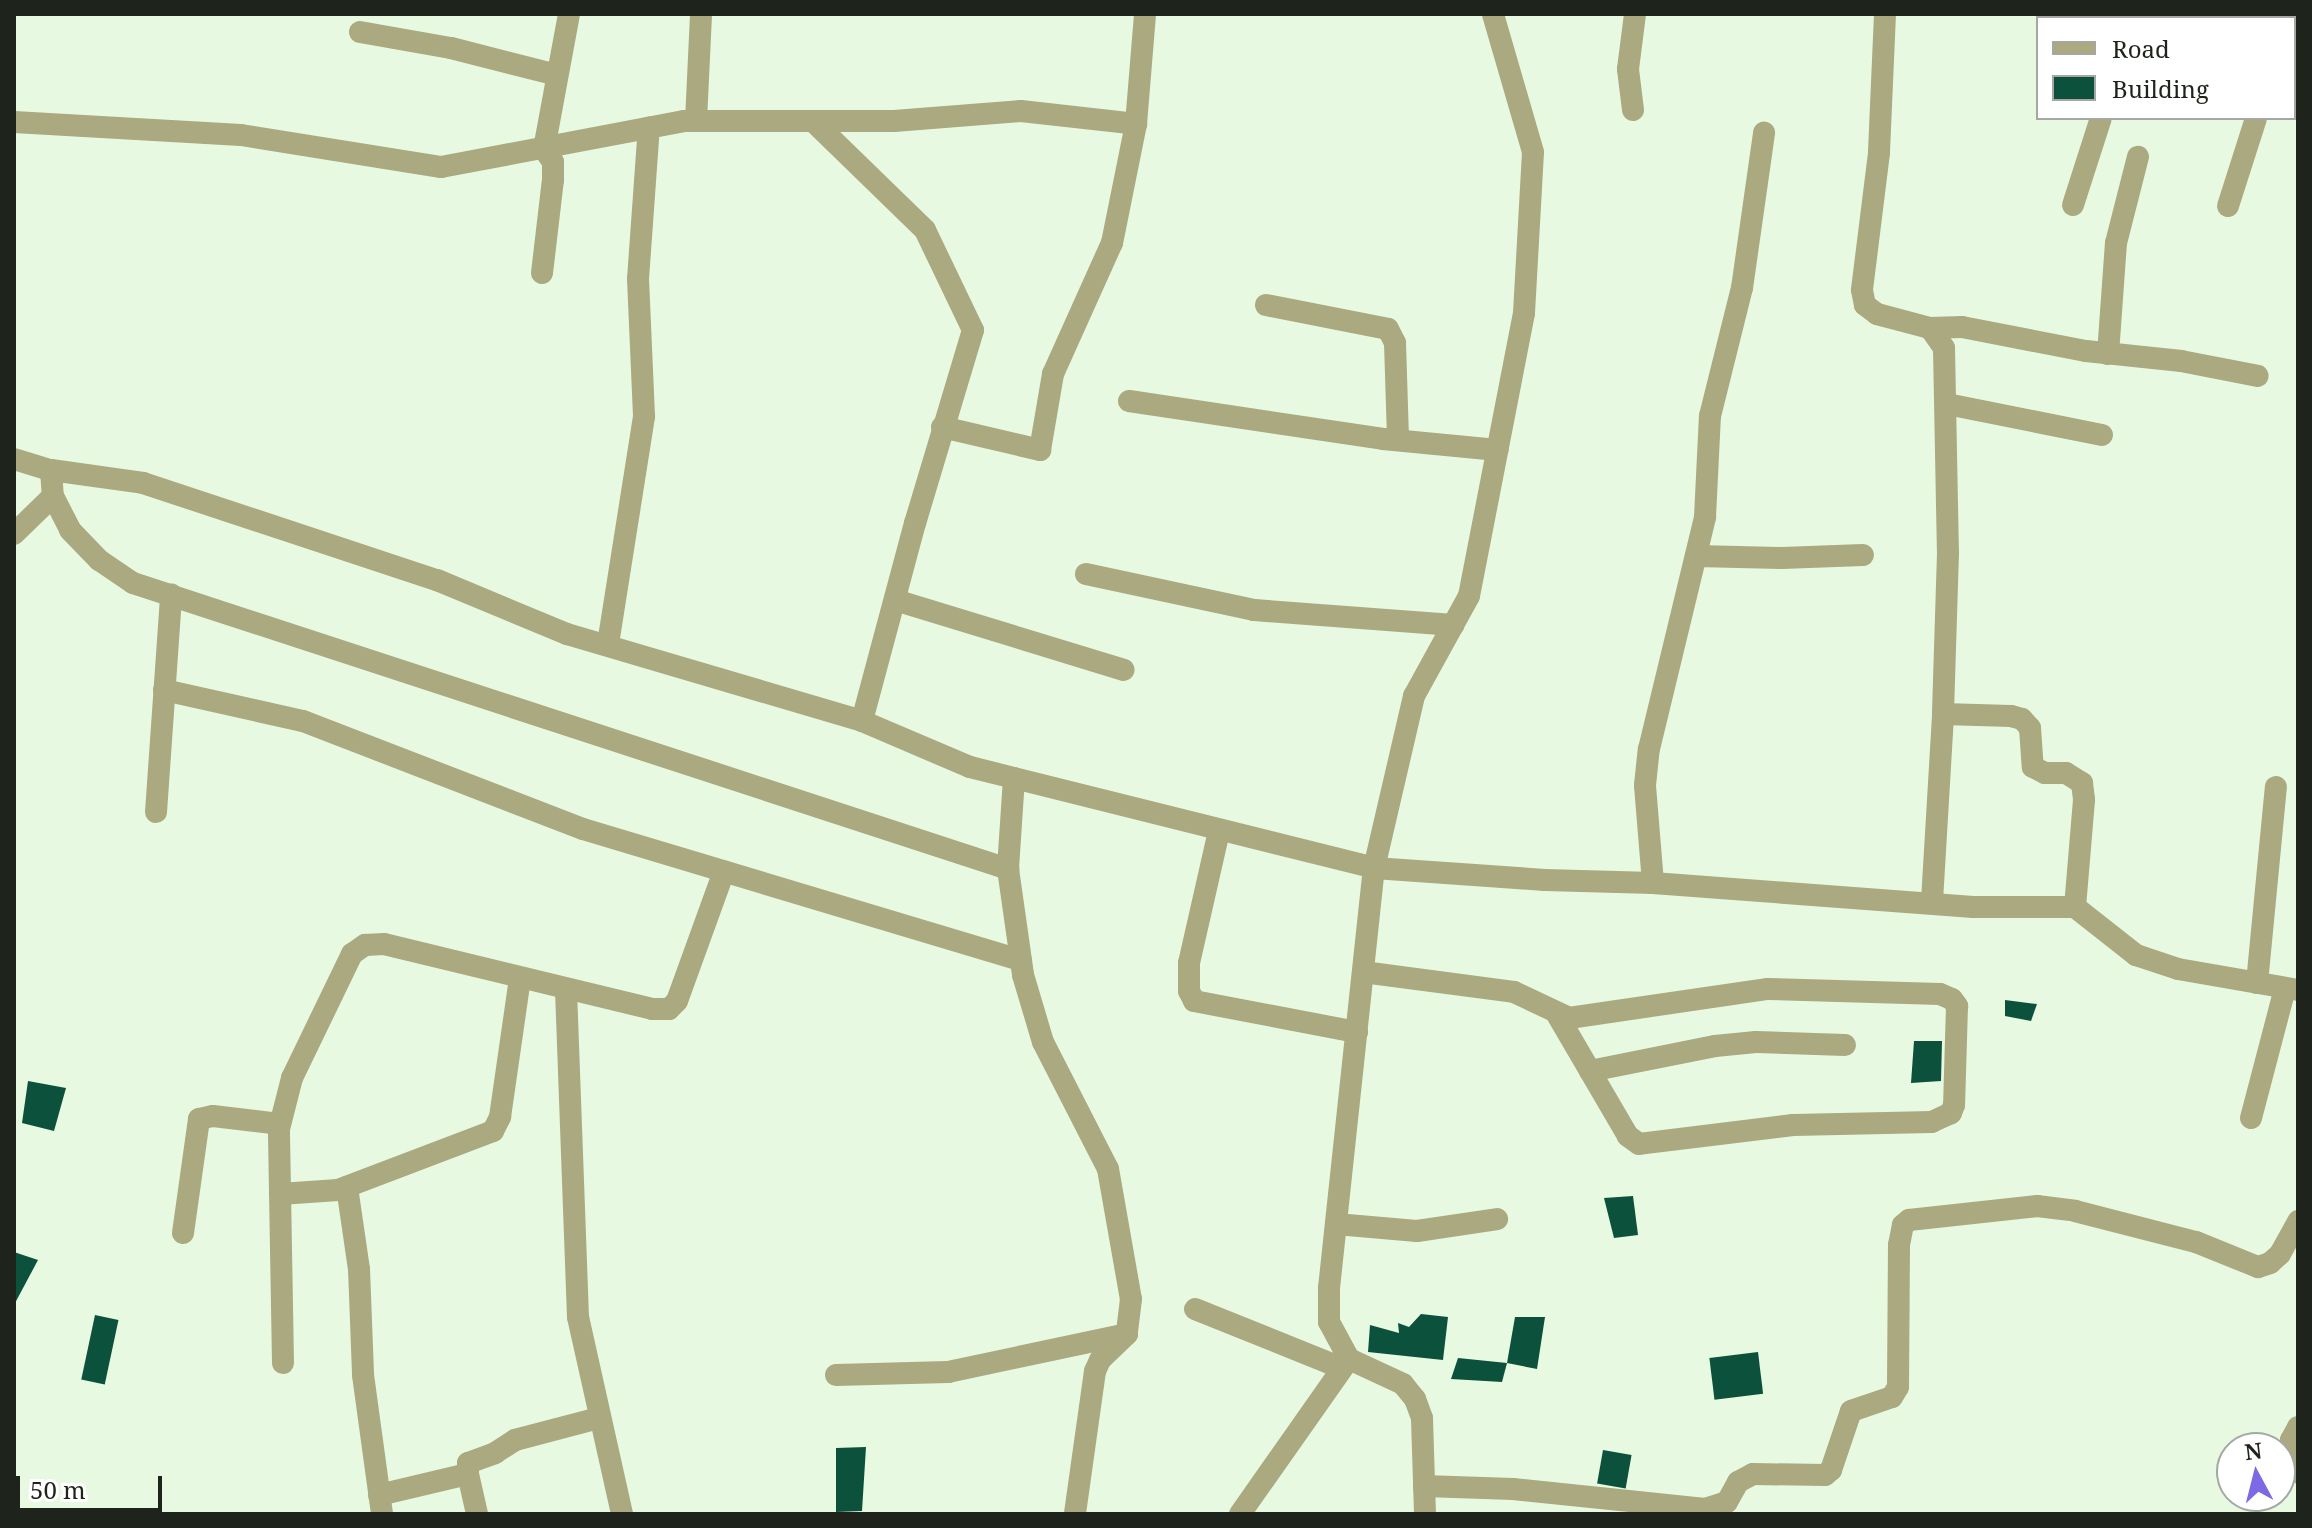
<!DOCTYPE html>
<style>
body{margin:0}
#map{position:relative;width:2312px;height:1528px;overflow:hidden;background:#e8f9e1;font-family:"Noto Serif",serif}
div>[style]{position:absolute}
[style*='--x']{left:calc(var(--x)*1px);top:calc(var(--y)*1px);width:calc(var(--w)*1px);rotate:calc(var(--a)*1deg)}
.building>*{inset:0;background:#0c513c;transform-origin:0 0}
.minor>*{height:22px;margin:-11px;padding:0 11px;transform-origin:11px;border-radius:11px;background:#aaa980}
.tertiary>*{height:22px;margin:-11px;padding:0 11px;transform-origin:11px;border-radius:11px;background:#aaa980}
span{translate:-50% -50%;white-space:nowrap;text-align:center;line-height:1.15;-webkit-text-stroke:8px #fff;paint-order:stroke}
.frame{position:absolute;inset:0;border:16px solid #1e241b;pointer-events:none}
.legend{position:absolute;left:2036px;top:16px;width:260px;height:104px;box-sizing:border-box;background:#fff;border:2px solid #a5a7a4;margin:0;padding:10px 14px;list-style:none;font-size:24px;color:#1e241b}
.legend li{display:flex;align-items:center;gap:16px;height:40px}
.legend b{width:40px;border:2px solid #a5a7a4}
.north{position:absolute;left:2216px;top:1432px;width:80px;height:80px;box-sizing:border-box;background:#fff;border:2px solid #a5a7a4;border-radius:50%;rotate:353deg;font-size:22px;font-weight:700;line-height:32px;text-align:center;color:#1e241b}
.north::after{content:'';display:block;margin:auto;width:28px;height:36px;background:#7e68e4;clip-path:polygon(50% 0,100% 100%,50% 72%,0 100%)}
.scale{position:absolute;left:16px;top:1476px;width:146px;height:36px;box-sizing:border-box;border:4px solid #1e241b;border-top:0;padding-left:10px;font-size:24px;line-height:28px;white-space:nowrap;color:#1e241b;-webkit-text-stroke:6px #fff;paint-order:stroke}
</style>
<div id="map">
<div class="building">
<i style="clip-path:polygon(2005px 1000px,2037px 1004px,2031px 1021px,2005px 1016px)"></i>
<i style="clip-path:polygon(1914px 1041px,1942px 1041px,1941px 1081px,1911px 1083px)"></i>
<i style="clip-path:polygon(28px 1081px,66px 1088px,54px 1131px,22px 1123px)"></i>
<i style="clip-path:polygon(1633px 1196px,1638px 1235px,1614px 1238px,1604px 1198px)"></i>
<i style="clip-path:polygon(14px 1252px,38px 1260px,14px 1305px)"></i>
<i style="clip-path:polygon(1421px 1314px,1448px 1317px,1443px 1360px,1368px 1352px,1370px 1325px,1399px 1333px,1398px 1323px,1409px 1327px)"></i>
<i style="left:95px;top:1315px;width:24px;height:66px;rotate:12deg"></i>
<i style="clip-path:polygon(1515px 1317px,1545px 1317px,1537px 1369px,1507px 1363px)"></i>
<i style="left:1758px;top:1352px;width:42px;height:49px;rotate:83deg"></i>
<i style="clip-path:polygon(1458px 1358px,1507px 1363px,1502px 1382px,1451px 1379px)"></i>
<i style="clip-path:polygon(866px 1447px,862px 1511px,836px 1512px,836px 1448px)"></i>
<i style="left:1603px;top:1450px;width:29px;height:34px;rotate:10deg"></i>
</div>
<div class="minor">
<i style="--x:1885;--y:14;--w:139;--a:92.5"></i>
<i style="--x:1879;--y:153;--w:138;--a:97.1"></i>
<i style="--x:1862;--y:290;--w:15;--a:79"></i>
<i style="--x:1865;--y:305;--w:15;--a:37"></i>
<i style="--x:1877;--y:314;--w:55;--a:14.8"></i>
<i style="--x:1930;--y:328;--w:24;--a:55"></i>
<i style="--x:1944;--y:348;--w:205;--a:88.9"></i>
<i style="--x:1948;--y:553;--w:161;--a:91.8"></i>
<i style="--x:2066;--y:14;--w:16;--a:15"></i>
<i style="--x:2161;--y:18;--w:4;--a:-76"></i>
<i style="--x:2206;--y:18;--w:4;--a:-76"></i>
<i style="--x:2254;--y:18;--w:4;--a:-76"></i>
<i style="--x:360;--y:32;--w:92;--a:10"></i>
<i style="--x:451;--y:48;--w:109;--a:14.3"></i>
<i style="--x:2294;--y:37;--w:10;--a:-66"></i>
<i style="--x:1633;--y:110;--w:41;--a:-97"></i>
<i style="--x:1628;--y:69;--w:55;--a:-82.7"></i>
<i style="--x:696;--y:121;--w:107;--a:-87.3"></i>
<i style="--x:813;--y:121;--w:156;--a:44.2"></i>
<i style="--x:925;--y:230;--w:111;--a:64.4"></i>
<i style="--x:973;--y:330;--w:202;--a:106.7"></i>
<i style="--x:915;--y:523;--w:205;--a:105"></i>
<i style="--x:14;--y:122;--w:227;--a:3.3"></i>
<i style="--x:241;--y:135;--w:203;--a:9.1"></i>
<i style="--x:441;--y:167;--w:247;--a:-10.7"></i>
<i style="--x:684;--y:121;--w:210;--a:0"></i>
<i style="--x:894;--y:121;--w:127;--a:-4.5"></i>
<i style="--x:1021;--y:111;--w:116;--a:6.4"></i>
<i style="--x:2073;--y:205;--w:91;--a:-72.2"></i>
<i style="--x:2228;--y:206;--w:92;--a:-72.3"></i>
<i style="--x:542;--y:273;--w:94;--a:-83.3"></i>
<i style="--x:553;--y:180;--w:18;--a:-90"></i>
<i style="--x:553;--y:162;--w:16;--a:-125"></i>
<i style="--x:544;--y:149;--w:137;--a:-79.5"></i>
<i style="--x:1266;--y:305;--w:124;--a:11.1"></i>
<i style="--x:1388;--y:329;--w:16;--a:63"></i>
<i style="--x:1395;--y:343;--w:97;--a:88.2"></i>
<i style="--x:1930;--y:328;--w:32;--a:-2"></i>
<i style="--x:1962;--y:327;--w:126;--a:11"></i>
<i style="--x:2086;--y:351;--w:96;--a:6"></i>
<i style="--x:2181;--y:361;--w:78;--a:11"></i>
<i style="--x:2108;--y:354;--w:111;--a:-85.9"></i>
<i style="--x:2116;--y:243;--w:89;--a:-75.7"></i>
<i style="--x:1129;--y:401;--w:257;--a:8.5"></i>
<i style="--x:1383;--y:439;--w:115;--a:5.5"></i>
<i style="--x:1947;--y:404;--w:158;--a:11.3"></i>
<i style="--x:942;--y:427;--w:101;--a:13.2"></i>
<i style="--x:1040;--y:450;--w:77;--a:-80.3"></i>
<i style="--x:1053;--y:374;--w:144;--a:-65.8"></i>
<i style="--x:1112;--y:243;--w:121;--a:-78.6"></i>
<i style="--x:1136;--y:124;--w:110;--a:-85.3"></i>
<i style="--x:14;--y:459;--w:39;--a:17"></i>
<i style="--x:51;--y:470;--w:93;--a:8"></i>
<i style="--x:143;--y:483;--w:310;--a:18.3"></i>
<i style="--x:437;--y:580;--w:141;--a:22.6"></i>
<i style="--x:567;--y:634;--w:308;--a:16.4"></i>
<i style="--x:862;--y:721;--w:117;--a:23.1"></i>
<i style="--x:970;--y:767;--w:416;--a:14"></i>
<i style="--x:1374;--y:868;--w:171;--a:4"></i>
<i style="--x:1545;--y:880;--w:108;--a:1.6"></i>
<i style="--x:1653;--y:883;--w:321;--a:4.3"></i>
<i style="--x:1973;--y:907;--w:102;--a:0"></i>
<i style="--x:2075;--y:907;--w:78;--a:38.2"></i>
<i style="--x:2136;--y:955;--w:44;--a:18.4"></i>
<i style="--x:2178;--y:969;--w:122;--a:9.9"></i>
<i style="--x:51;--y:470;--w:26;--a:86"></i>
<i style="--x:53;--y:496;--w:38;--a:63"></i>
<i style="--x:70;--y:530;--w:42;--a:46"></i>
<i style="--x:99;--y:560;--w:41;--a:34.1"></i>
<i style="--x:133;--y:583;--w:921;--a:18.1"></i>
<i style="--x:14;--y:534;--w:54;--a:-44.3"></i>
<i style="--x:1696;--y:556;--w:86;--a:1.3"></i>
<i style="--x:1782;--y:558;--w:81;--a:-2.1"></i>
<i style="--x:1086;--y:574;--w:172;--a:12.1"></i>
<i style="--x:1254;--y:610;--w:200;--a:4.3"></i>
<i style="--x:895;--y:600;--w:239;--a:17"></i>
<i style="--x:608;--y:644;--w:231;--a:-81"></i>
<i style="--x:644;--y:416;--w:137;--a:-92.5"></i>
<i style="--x:638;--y:279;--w:152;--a:-85.9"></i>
<i style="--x:164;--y:690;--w:142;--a:12.6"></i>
<i style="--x:303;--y:721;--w:300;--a:21.1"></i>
<i style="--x:583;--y:829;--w:457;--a:16.7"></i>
<i style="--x:1014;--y:778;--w:91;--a:93.8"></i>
<i style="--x:1008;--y:869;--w:107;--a:81.9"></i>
<i style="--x:1023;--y:975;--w:70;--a:73.4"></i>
<i style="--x:1043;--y:1042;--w:143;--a:62.9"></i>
<i style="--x:1108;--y:1169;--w:132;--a:80"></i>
<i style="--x:1131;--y:1299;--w:35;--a:97"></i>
<i style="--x:1127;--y:1334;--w:37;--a:136"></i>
<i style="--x:1100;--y:1360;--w:12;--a:114"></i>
<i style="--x:1095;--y:1371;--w:144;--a:98"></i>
<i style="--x:156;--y:812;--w:218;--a:-86"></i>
<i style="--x:1219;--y:831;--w:135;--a:102.8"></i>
<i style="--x:1189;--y:963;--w:28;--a:90"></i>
<i style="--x:1189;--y:991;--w:11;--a:63"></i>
<i style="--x:1194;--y:1001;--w:166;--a:10.8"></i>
<i style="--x:1653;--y:883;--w:98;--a:-94.7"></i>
<i style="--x:1645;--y:785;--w:36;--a:-84"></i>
<i style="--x:1649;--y:749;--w:239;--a:-76.4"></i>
<i style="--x:1705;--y:517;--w:101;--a:-87.2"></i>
<i style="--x:1710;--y:416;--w:132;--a:-76"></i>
<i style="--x:1742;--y:288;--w:157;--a:-81.9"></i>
<i style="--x:1932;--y:901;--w:187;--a:-86.6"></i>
<i style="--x:1943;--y:714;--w:68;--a:1.7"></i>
<i style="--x:2011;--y:716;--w:11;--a:15"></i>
<i style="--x:2022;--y:719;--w:12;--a:48"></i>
<i style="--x:2030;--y:728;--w:39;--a:86"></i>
<i style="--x:2033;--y:767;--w:13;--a:27"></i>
<i style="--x:2045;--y:773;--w:21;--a:0"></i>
<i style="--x:2066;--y:773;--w:19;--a:32"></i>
<i style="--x:2082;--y:783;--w:17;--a:83"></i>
<i style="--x:2084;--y:800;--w:107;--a:94.8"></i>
<i style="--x:1363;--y:972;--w:152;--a:7.5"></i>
<i style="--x:1514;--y:992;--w:61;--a:25.3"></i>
<i style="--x:1569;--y:1018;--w:201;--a:-8.3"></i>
<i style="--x:1768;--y:989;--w:172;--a:1.7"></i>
<i style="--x:1940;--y:994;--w:13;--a:23"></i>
<i style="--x:1952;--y:999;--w:9;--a:54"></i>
<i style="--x:1957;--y:1006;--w:99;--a:91.7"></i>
<i style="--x:1954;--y:1105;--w:9;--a:111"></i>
<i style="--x:1951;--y:1113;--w:21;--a:155"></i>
<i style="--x:1932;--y:1122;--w:139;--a:178.8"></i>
<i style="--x:1793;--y:1125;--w:155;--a:173"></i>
<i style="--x:1639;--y:1144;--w:14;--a:-144"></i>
<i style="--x:1628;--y:1136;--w:139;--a:-120.3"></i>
<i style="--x:2257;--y:983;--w:197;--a:-84.5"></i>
<i style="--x:566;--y:990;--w:327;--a:87.9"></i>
<i style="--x:578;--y:1317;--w:202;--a:77.4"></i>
<i style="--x:1590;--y:1071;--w:127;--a:-11.3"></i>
<i style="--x:1715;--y:1046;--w:41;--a:-5.6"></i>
<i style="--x:1756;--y:1042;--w:89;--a:1.9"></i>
<i style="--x:2251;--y:1118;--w:134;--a:-75.3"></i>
<i style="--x:347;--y:1187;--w:83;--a:81.7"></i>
<i style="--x:359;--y:1269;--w:106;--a:87.8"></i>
<i style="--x:363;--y:1375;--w:140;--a:82.2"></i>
<i style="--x:280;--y:1194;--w:58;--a:-3.9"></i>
<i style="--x:338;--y:1190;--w:166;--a:-20.8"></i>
<i style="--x:493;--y:1131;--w:16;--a:-63"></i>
<i style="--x:500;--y:1117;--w:139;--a:-81.8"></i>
<i style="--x:1336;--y:1224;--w:81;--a:4.9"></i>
<i style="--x:1417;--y:1231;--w:81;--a:-8.5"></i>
<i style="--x:183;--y:1233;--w:115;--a:-82"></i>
<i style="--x:199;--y:1119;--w:14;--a:-12"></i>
<i style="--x:213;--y:1116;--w:67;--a:6.8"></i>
<i style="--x:1195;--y:1309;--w:158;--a:21.9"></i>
<i style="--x:283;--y:1363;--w:234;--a:-91"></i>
<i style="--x:279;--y:1129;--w:53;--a:-75.7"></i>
<i style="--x:292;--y:1078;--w:138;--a:-64.2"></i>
<i style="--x:352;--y:954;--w:16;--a:-35"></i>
<i style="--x:365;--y:945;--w:19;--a:-3"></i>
<i style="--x:384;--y:944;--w:276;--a:13.6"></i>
<i style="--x:652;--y:1009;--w:17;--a:0"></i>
<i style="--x:669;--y:1009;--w:11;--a:-45"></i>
<i style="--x:677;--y:1001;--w:138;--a:-70.1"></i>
<i style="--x:836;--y:1375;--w:112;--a:-1.5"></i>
<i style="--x:948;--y:1372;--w:183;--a:-12"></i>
<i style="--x:2298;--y:1427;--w:15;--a:118"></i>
<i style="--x:2291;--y:1440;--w:18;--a:96"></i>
<i style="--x:2289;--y:1458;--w:17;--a:59"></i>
<i style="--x:468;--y:1474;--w:41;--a:77.3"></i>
<i style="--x:1424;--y:1486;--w:89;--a:1.9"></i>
<i style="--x:1513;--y:1489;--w:193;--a:5.9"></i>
<i style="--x:1705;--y:1509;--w:23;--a:-18"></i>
<i style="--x:1727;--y:1502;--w:23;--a:-61"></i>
<i style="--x:1738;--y:1482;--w:17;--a:-28"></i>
<i style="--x:1753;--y:1474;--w:72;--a:0.8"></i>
<i style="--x:1825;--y:1475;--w:8;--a:-40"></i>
<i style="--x:1831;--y:1470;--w:62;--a:-71.3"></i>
<i style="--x:1851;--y:1411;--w:43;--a:-18.9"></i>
<i style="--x:1892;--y:1397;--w:12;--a:-59"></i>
<i style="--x:1898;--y:1387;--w:142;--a:-89.6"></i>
<i style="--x:1899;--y:1245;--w:20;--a:-79"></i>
<i style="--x:1903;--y:1225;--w:8;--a:-40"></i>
<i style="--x:1909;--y:1220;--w:129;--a:-6.2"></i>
<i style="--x:2037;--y:1206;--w:38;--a:7"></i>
<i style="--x:2075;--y:1211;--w:125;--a:14.4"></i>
<i style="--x:2196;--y:1242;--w:67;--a:22"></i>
<i style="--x:2258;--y:1267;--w:13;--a:-18"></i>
<i style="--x:2270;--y:1263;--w:13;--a:-42"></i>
<i style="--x:2280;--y:1254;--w:38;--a:-61"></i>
<i style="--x:379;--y:1495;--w:91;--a:-13.3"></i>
<i style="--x:468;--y:1474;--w:11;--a:-90"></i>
<i style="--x:468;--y:1463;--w:29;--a:-20"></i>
<i style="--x:495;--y:1453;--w:24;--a:-33"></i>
<i style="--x:515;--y:1440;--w:87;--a:-14.7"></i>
<i style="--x:1240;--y:1514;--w:189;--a:-54.9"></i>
</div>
<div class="tertiary">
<i style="--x:1425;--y:1514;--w:96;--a:-91.8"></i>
<i style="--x:1422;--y:1418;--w:20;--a:-110"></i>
<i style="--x:1415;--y:1399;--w:19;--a:-129"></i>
<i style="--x:1403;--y:1384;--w:60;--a:-155.2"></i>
<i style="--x:1349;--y:1359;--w:42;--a:-118.4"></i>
<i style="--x:1329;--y:1322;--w:34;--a:-90"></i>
<i style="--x:1329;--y:1288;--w:422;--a:-83.9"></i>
<i style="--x:1374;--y:868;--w:177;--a:-76.9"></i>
<i style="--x:1414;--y:696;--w:114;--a:-61.2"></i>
<i style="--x:1469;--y:596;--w:288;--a:-79"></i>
<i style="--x:1524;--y:313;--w:161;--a:-86.8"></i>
<i style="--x:1533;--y:152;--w:144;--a:-106.2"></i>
</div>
<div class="frame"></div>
<ul class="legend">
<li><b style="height:10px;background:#aaa980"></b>Road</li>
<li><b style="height:22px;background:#0c513c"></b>Building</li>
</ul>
<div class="north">N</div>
<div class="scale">50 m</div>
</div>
